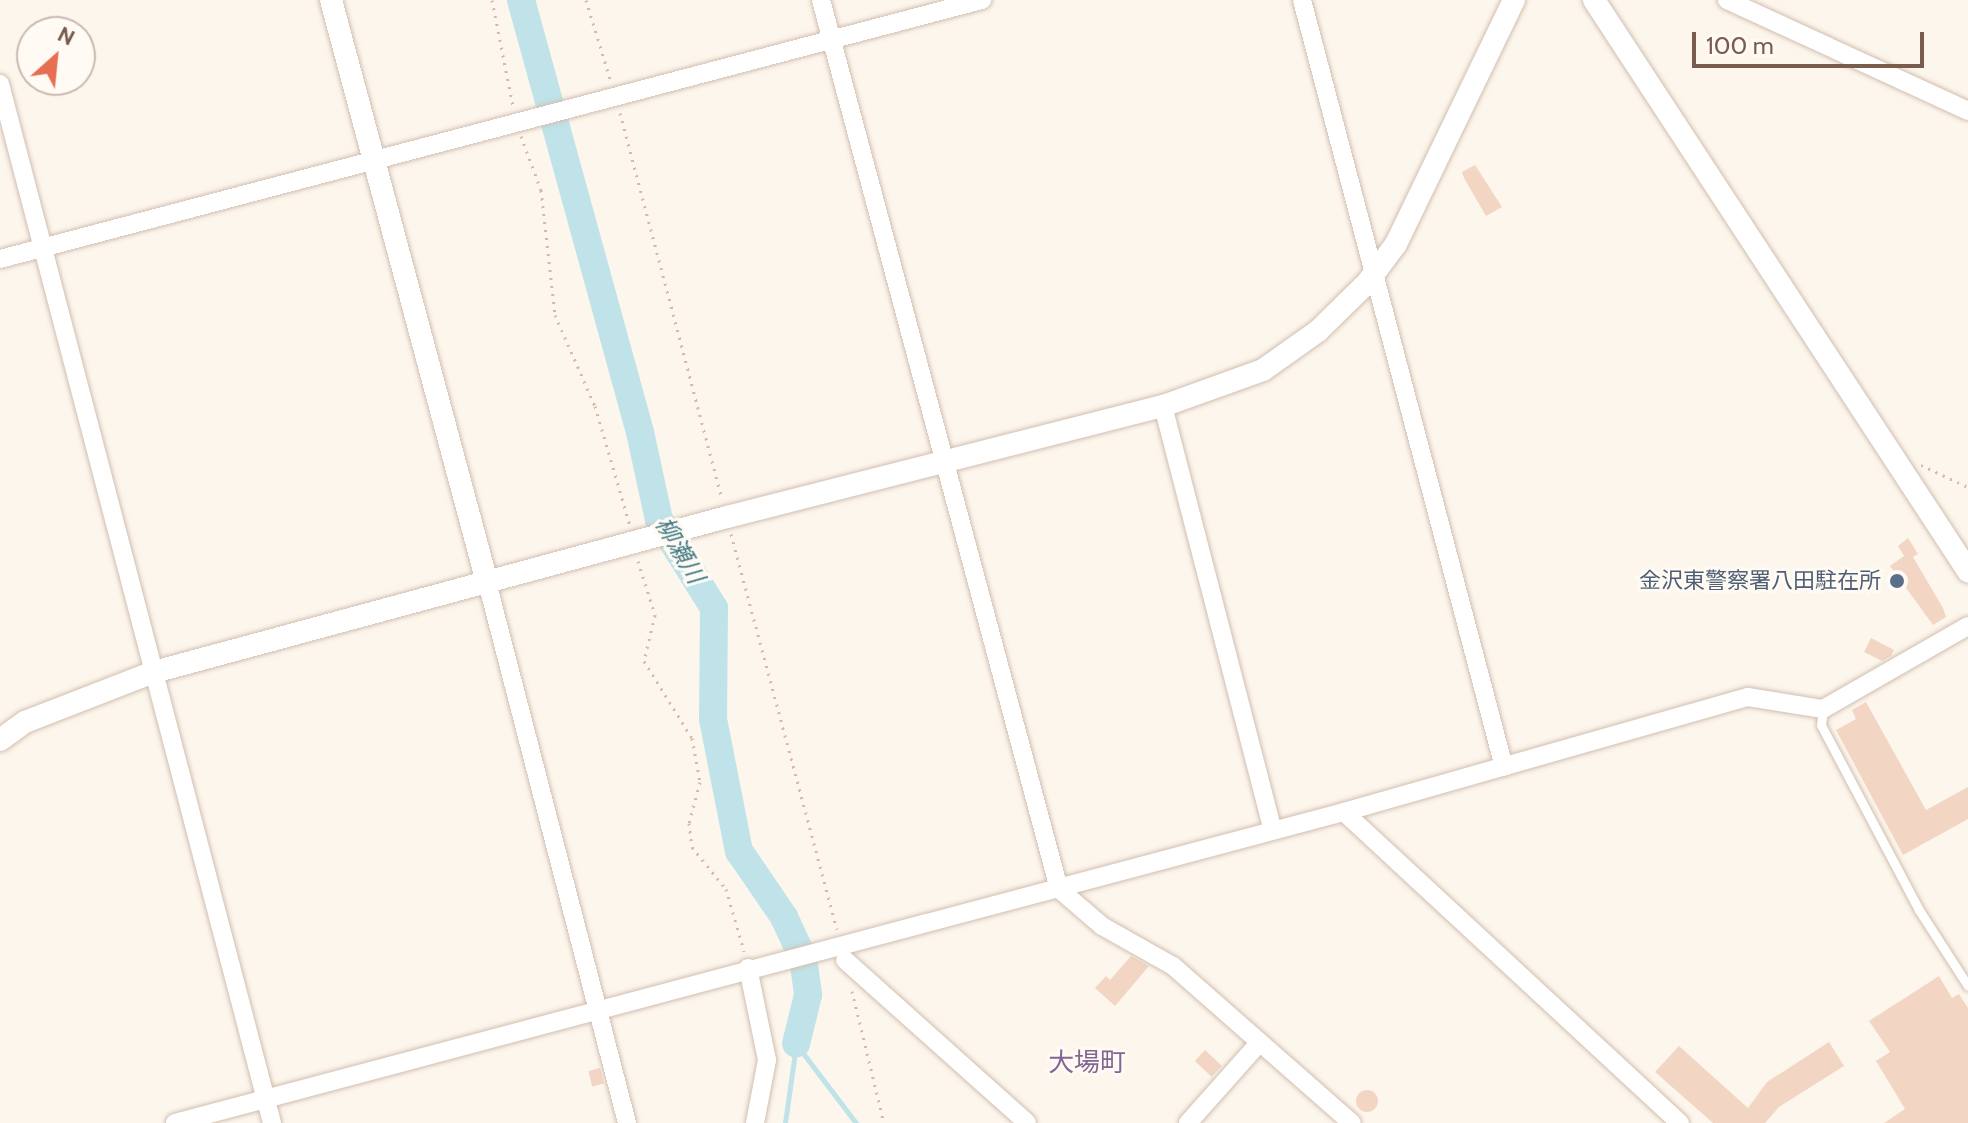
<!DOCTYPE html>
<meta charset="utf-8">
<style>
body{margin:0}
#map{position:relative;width:1968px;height:1123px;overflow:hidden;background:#fdf6ec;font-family:Cabin,"Noto Sans JP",sans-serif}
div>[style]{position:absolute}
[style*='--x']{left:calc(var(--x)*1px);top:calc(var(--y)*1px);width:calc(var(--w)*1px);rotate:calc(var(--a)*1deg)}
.stream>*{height:5px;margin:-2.5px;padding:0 2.5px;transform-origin:2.5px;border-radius:2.5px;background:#bfe3e8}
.river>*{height:28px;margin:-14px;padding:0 14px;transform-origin:14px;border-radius:14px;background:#bfe3e8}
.building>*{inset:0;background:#f3d5c3;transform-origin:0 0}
.round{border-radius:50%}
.path>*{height:3px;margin-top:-1.5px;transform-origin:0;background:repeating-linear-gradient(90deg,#d9b8a5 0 2px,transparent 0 8px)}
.roads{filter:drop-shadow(0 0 2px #d1beb0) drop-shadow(0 0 2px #d1beb0)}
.service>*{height:9px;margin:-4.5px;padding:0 4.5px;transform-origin:4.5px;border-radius:4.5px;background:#fff}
.minor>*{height:18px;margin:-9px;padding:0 9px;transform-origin:9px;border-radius:9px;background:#fff}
.tertiary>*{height:22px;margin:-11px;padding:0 11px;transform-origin:11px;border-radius:11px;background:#fff}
.dots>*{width:22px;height:22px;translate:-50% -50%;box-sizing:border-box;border:4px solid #fffaf3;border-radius:50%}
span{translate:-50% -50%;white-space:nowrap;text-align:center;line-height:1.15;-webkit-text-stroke:6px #fffaf3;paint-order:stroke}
.service-label{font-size:22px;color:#4e5e75}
.right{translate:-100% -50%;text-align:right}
.water-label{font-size:24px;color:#437c86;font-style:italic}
.quarter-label{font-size:26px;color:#846695}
.north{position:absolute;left:16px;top:16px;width:80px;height:80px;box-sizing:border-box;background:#fffaf3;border:2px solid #cabbb1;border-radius:50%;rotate:27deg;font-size:22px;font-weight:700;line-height:32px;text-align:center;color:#7a5c4d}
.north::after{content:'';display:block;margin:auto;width:28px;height:36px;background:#e76f51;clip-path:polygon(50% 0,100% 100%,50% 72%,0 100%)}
.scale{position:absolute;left:1692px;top:32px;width:232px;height:36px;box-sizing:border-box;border:4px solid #7a5c4d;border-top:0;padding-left:10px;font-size:24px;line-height:28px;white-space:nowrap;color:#7a5c4d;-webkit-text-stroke:6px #fffaf3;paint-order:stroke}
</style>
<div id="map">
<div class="stream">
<i style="--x:796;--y:1044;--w:99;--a:52.8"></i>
<i style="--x:785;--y:1123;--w:79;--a:-82"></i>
</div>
<div class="river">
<i style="--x:521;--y:0;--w:448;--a:74.6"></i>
<i style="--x:640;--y:432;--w:90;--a:77.8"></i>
<i style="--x:659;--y:520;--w:104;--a:58"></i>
<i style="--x:714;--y:608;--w:111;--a:90.5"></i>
<i style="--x:713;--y:719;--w:135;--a:78.9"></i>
<i style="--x:739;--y:851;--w:80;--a:55.7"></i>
<i style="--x:784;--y:917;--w:45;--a:65.1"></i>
<i style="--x:803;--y:958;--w:37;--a:82"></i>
<i style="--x:808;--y:995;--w:50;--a:103.8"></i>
</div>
<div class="building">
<i style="clip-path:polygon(1475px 165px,1502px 207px,1486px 216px,1464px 178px,1462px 172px)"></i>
<i style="clip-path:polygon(1908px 538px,1918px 554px,1913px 557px,1943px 608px,1946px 617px,1933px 625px,1890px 566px,1904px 556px,1898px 546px)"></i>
<i style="clip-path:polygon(1871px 638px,1894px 650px,1891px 656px,1882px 661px,1864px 652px)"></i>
<i style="clip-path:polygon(1866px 702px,1926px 810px,1968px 787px,1968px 819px,1903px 855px,1836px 730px,1856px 719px,1852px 710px)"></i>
<i style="clip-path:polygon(1131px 956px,1149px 966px,1115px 1006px,1095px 988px,1106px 976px,1110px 980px)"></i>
<i style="clip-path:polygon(1939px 976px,1952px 998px,1959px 994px,1968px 1008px,1968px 1123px,1884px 1123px,1905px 1109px,1876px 1061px,1890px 1052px,1869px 1021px)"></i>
<i style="clip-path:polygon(1829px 1042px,1844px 1066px,1779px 1107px,1765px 1123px,1713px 1123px,1655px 1072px,1679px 1046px,1748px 1108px,1767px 1082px)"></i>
<i style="left:1205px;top:1050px;width:23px;height:15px;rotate:43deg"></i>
<i style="left:600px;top:1068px;width:16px;height:12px;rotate:76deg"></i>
<i class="round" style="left:1356px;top:1090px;width:22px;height:22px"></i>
</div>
<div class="path">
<i style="--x:492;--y:0;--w:108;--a:78.8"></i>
<i style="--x:586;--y:0;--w:86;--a:73"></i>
<i style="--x:620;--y:113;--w:400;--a:75.2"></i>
<i style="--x:521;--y:136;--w:58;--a:69.7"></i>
<i style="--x:541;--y:190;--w:126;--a:83.6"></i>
<i style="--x:555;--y:315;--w:99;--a:66.3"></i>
<i style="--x:595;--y:406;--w:125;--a:73.7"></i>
<i style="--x:1921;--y:465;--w:52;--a:25.1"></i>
<i style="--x:731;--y:534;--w:409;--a:75"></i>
<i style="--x:638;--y:561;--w:57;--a:72.5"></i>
<i style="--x:655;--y:615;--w:47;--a:103.4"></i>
<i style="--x:644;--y:661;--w:91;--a:58.1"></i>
<i style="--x:692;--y:738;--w:45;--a:79.7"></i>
<i style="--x:700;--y:782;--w:42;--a:105"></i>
<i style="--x:689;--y:823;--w:24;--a:83"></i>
<i style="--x:692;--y:847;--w:54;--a:51"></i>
<i style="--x:726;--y:889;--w:65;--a:73.8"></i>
<i style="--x:852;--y:991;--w:136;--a:76.4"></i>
</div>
<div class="roads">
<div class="service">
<i style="--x:1823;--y:709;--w:16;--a:97"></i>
<i style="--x:1821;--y:725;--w:209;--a:62.1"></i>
<i style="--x:1919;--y:910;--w:90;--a:57.2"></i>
</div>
<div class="minor">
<i style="--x:821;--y:0;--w:920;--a:75.01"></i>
<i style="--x:1059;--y:889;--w:57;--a:40.7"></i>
<i style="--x:1102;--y:926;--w:81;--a:29.4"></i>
<i style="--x:1173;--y:966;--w:238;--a:41.3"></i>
<i style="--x:1302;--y:0;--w:793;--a:75.25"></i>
<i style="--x:1727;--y:0;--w:265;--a:24.7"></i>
<i style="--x:0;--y:84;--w:1074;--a:75.33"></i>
<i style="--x:0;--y:259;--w:1016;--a:-14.78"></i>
<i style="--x:1163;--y:406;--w:438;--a:75.5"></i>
<i style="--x:487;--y:582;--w:559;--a:75.49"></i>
<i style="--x:1344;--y:812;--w:458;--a:42.8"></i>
<i style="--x:845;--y:960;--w:244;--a:41.8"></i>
<i style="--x:748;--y:968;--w:94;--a:78.3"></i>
<i style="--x:767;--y:1060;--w:64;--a:100.8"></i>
<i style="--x:175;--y:1123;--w:1210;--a:-14.9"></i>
<i style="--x:1344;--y:812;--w:420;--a:-15.9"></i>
<i style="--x:1748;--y:697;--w:76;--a:9.1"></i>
<i style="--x:1823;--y:709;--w:167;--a:-29.8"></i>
<i style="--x:1188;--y:1123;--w:108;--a:-48.4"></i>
</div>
<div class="tertiary">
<i style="--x:331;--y:0;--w:603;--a:75"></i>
<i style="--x:1594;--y:0;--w:683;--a:56.78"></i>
<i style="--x:0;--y:740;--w:31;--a:-36"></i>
<i style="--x:25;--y:722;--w:138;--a:-21.2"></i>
<i style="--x:154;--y:672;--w:594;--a:-15.14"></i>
<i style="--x:727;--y:517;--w:450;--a:-14.3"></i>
<i style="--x:1163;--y:406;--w:106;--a:-19.8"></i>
<i style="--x:1263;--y:370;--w:67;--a:-35.3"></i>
<i style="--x:1318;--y:331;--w:69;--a:-44.4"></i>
<i style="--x:1367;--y:283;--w:49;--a:-53.4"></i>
<i style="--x:1396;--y:244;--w:271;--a:-64.2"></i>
</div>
</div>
<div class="dots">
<i style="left:1897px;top:581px;background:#5c6f8a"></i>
</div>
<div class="service-label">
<span class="right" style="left:1881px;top:581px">金沢東警察署八田駐在所</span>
</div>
<div class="water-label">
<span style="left:680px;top:550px;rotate:60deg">柳瀬川</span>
</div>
<div class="quarter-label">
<span style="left:1087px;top:1063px">大場町</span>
</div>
<div class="north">N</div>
<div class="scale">100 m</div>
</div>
